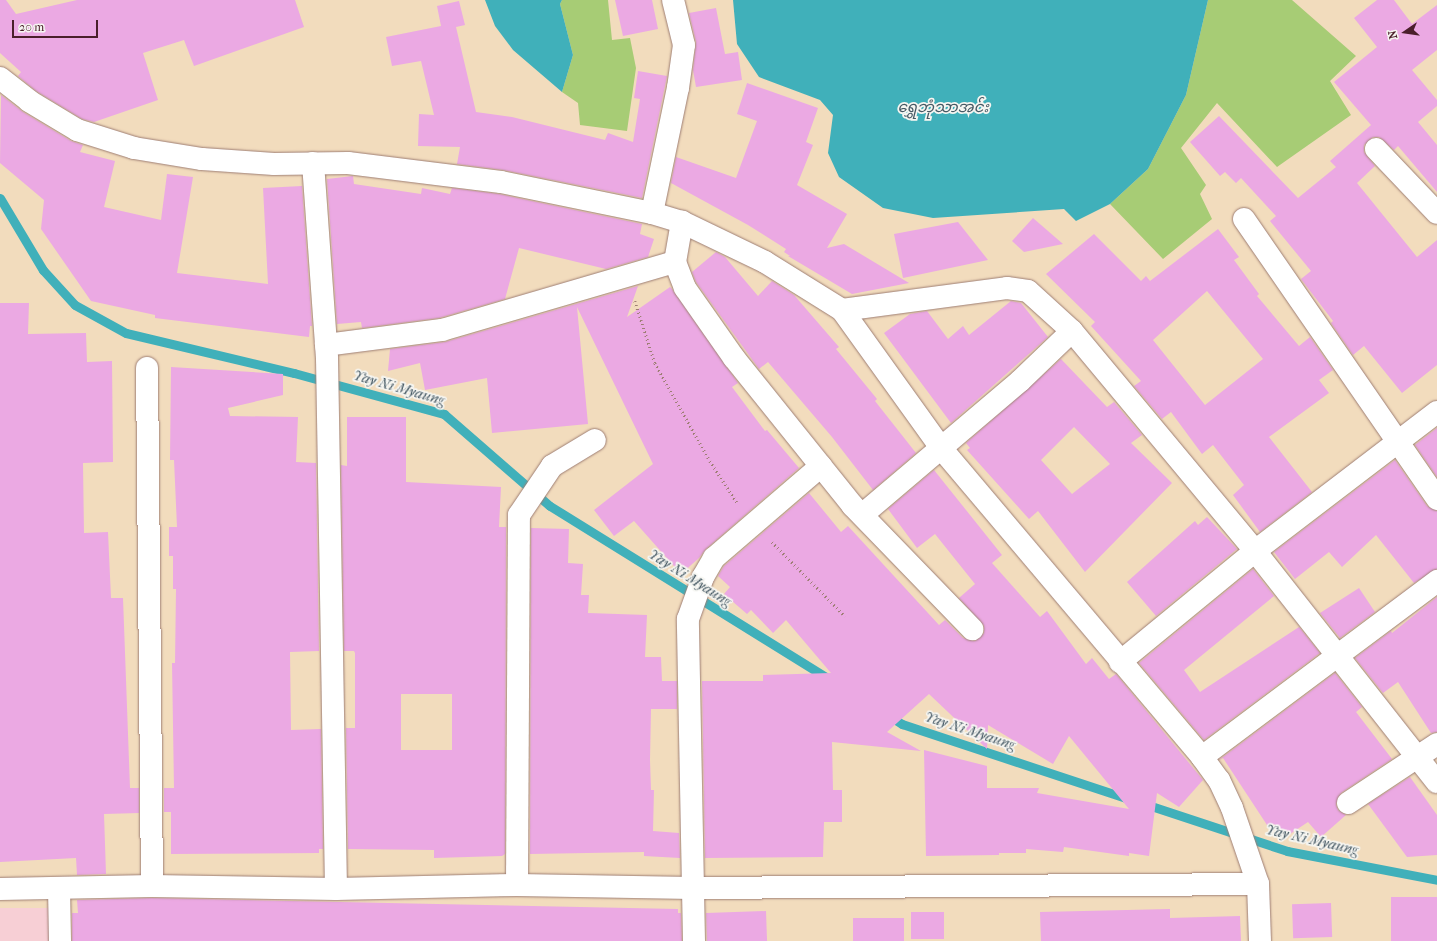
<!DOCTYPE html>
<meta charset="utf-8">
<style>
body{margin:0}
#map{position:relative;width:1437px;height:941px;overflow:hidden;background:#f2dcbd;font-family:"IM FELL French Canon","Noto Sans Myanmar",serif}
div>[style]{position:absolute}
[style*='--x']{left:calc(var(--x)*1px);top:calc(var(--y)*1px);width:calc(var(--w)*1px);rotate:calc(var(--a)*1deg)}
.built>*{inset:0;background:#f7cfd5;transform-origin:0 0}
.green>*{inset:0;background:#a7cc75}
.water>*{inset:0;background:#40b0ba}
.stream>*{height:9px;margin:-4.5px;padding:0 4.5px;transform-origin:4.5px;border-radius:4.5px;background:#40b0ba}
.building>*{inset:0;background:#eba9e3;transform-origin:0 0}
.path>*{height:2.5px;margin-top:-1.25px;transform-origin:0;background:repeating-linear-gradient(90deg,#9e7e74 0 1px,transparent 0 4px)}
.roads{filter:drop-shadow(0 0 1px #9e7e74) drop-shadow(0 0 1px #9e7e74)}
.minor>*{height:22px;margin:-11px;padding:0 11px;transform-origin:11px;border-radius:11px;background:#fff}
span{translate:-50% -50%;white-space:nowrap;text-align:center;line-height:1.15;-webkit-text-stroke:3.5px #f6f6f2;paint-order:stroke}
.water-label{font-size:15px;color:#465964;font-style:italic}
.north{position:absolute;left:1385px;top:12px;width:40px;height:40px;-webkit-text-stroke:3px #f6f6f2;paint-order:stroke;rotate:257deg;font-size:11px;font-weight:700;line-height:16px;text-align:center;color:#4a1f2b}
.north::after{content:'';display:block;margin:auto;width:14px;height:18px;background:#4a1f2b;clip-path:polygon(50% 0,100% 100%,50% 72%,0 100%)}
.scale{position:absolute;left:12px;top:20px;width:86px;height:18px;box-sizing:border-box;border:2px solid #4a1f2b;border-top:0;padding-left:5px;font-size:12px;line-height:14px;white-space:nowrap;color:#4a1f2b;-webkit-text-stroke:3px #f6f6f2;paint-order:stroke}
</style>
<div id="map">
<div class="built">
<i style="left:54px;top:908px;width:33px;height:54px;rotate:90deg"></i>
</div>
<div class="green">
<i style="clip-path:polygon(562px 0,608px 0,612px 40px,630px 38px,636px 68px,627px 131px,580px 125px,578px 103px,562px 92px,573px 55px,560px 4px)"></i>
<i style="clip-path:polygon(1208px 0,1292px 0,1356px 56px,1330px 81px,1351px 115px,1277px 167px,1217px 103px,1181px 148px,1206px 185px,1200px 194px,1212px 219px,1163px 259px,1110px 204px,1148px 169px,1186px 95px)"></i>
</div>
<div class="water">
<i style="clip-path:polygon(485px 0,562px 0,560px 4px,573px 55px,562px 92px,513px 50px,495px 26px)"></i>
<i style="clip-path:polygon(733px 0,1208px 0,1186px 95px,1148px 169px,1110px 204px,1076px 221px,1064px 209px,933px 218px,883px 208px,839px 177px,828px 153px,833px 115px,820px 100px,759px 77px,737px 44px)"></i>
</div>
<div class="stream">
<i style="--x:0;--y:198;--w:84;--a:59.2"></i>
<i style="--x:43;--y:270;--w:47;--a:47.6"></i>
<i style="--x:75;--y:305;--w:58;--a:28.8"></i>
<i style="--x:126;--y:333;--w:173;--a:13.4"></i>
<i style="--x:294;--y:373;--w:156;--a:15.3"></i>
<i style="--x:444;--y:414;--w:140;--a:41"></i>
<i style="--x:550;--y:506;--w:328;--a:31.8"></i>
<i style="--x:888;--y:715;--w:17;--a:33"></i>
<i style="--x:902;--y:724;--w:239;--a:18.3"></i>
<i style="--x:1145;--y:804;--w:150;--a:18.3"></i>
<i style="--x:1287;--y:851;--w:153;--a:10.9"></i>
</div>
<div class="building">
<i style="clip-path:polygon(0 0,6px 0,16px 14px,77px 0,295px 0,304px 27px,194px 66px,184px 40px,143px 53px,158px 100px,94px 122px,82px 119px,36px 91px,18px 76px,21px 72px,0 53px)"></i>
<i style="clip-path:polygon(615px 0,652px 0,658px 29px,623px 36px)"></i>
<i style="clip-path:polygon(1377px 0,1394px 0,1412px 24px,1437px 5px,1437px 50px,1412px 70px,1437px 100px,1437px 106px,1418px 122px,1437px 145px,1437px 192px,1398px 146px,1394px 150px,1379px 137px,1373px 137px,1364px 145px,1364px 152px,1375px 166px,1357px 183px,1417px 257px,1437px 240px,1437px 365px,1402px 393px,1364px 346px,1353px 355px,1331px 323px,1333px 321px,1301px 279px,1311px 271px,1270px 221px,1276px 216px,1241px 178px,1236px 183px,1225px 172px,1220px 176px,1190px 142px,1219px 116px,1298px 198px,1336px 167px,1330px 161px,1371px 125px,1334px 82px,1377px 47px,1354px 18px)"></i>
<i style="clip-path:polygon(459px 1px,465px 25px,456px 27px,476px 112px,512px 117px,605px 140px,608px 133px,633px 142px,640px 99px,634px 98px,638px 71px,667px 76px,642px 198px,503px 170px,457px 164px,460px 147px,418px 146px,419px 114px,434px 115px,421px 61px,392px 66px,386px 37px,441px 26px,437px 6px)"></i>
<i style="clip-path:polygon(716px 8px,725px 54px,738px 52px,742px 80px,696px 87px,693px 70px,696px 42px,689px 13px)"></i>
<i style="clip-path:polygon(747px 83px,818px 108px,806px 142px,813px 145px,797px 185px,847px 214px,827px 248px,844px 244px,909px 283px,852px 294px,788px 256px,790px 256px,784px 252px,786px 249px,748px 225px,671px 183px,676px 157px,736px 178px,757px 121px,737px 114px)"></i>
<i style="clip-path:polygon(1px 95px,23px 112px,71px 141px,83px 145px,80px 152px,115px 161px,104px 207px,161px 220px,167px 174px,193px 177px,177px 273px,268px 284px,263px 188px,302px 186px,312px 326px,310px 326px,309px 337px,155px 318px,155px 315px,91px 301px,41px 229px,44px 200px,0 163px)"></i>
<i style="clip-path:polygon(353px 176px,354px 184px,421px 194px,422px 188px,450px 194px,452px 188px,499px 194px,642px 224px,640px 234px,654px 239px,648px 257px,606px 269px,519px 248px,505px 299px,439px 318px,362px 328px,361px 322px,337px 324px,327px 179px)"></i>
<i style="clip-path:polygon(1033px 218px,1063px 244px,1024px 252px,1012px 241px)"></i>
<i style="clip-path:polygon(958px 222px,988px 260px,903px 278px,894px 234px)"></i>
<i style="clip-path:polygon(evenodd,1218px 229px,1239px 257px,1234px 260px,1259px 294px,1257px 296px,1299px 346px,1310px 337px,1333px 370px,1319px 380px,1329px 393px,1269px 437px,1312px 492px,1260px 532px,1233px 495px,1244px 485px,1213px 445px,1202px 454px,1171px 412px,1162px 419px,1134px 386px,1141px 381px,1091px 326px,1095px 322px,1046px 274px,1094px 234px,1141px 281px,1146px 276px,1150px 281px,1218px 229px,1207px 291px,1263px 359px,1205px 405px,1153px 340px,1207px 291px)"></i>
<i style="clip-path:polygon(716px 252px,725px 257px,758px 296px,772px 281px,794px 295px,839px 347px,836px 349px,877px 399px,875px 401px,916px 453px,873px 490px,832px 437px,768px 362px,759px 369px,696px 282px,692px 272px)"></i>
<i style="clip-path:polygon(638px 286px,627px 317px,670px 287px,672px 289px,738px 383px,732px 387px,765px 431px,767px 430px,799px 468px,706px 549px,699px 558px,681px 574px,634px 521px,614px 536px,594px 510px,653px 464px,577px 307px,588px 424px,492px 433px,487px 378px,425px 390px,420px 363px,388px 371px,390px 349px,445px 342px)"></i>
<i style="clip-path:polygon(1011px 301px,1021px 303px,1048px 337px,951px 423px,884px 333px,910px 314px,927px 311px,948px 339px,963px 326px,969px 335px)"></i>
<i style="clip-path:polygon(0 303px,29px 303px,28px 334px,86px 333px,87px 362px,112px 361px,113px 462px,83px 463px,84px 533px,108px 532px,111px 598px,123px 598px,130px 788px,139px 788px,139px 813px,104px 814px,106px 874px,77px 875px,76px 858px,0 862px)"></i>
<i style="clip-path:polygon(evenodd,1061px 359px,1107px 407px,1114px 402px,1142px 435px,1131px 443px,1172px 483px,1085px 572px,1038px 511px,1029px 519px,967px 450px,970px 448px,966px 443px,1061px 359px,1074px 427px,1110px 464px,1072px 494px,1041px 460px,1074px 427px)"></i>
<i style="clip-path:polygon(171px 367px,283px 374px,283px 395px,228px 408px,230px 416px,298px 417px,296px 462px,316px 463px,319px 651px,290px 652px,291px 730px,321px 729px,323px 849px,319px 849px,319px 853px,171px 854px,171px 812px,164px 812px,164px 788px,174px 788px,172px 663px,175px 663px,176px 589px,173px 589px,173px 556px,169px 556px,169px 527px,177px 527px,174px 460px,170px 460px)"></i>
<i style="clip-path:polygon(evenodd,347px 417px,406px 417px,406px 482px,501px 487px,499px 527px,506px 527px,505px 854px,502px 856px,434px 858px,434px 850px,348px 849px,346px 728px,355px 728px,355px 653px,354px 651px,344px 651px,341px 465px,347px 466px,347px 417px,401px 694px,452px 694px,452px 750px,401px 750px,401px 694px)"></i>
<i style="clip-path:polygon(1437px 428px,1437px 477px,1415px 445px)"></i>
<i style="clip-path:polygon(1395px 460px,1427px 506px,1437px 511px,1437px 569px,1414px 583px,1376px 535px,1342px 567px,1329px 552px,1295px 579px,1274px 552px)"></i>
<i style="clip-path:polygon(934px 470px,1002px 555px,992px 563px,1040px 617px,1047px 611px,1086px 664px,1092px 658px,1109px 679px,1116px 674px,1203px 780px,1179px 807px,1157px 793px,1149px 856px,1129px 853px,1129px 856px,1064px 847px,1063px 852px,1026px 849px,1026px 853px,999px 853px,999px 855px,926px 856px,924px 750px,987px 766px,987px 788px,1039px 788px,1037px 793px,1129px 809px,1069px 736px,1053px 764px,988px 725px,987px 749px,929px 694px,887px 732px,921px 751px,832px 742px,833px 790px,842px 790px,842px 822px,824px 822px,823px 857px,705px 858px,702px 681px,763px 681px,763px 675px,831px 673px,786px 620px,773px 633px,751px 610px,747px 614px,724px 594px,730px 587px,718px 576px,724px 566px,809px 493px,841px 532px,848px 526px,939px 625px,945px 620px,963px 638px,975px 641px,984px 633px,984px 626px,959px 598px,975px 584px,935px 534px,917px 548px,888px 509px)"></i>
<i style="clip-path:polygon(1207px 517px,1237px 549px,1156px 616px,1127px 582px,1195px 521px,1198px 525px)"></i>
<i style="clip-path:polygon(531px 528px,569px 529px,568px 563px,583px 564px,581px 595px,589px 595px,588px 613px,647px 615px,645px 657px,661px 657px,662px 681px,677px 681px,677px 709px,651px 709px,650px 760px,651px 790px,654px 790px,653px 831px,679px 833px,680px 858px,644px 856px,644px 852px,530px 854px)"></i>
<i style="clip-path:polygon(1253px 569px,1274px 596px,1184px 670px,1200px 692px,1299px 627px,1320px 653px,1204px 740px,1139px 663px)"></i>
<i style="clip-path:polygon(1359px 588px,1375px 612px,1340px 638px,1320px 613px)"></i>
<i style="clip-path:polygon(1437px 597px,1437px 732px,1431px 733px,1398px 682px,1383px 693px,1355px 658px,1391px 631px,1392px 633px)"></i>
<i style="clip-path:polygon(1335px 673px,1362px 707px,1356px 712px,1392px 759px,1341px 793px,1336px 804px,1338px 810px,1346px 815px,1321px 837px,1308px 822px,1284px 838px,1274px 824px,1269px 828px,1223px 758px,1219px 760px)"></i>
<i style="clip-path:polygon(1410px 777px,1437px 815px,1437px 855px,1407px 857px,1368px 804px)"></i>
<i style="left:1391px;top:897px;width:46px;height:44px"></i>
<i style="clip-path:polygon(152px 898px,678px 909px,678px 913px,681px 913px,682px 941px,72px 941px,72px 913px,78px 913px,77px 900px)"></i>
<i style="left:1331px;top:903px;width:34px;height:39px;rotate:88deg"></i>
<i style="clip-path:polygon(1170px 909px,1170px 918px,1240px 916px,1241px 941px,1041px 941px,1040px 912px)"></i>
<i style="left:766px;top:911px;width:30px;height:60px;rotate:88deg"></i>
<i style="left:944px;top:912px;width:27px;height:33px;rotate:90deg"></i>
<i style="left:853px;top:918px;width:51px;height:23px"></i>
</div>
<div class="path">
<i style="--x:635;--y:301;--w:65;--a:72.1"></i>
<i style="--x:655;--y:363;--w:112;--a:60.7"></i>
<i style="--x:710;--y:461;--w:51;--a:56.9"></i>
<i style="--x:772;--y:542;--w:104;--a:45.4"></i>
</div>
<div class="roads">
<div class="minor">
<i style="--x:0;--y:78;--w:37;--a:38"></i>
<i style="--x:29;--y:101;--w:56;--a:31.1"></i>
<i style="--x:77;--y:130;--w:60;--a:17.5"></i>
<i style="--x:134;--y:148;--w:69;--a:9.2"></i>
<i style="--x:202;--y:159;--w:72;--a:4"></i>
<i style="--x:274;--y:164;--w:74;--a:-0.8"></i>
<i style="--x:348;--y:163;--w:154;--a:7.1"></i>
<i style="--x:501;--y:182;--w:154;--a:11.6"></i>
<i style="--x:652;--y:213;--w:31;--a:17"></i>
<i style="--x:682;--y:222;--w:92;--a:25.7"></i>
<i style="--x:765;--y:262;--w:91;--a:31.9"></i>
<i style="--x:842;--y:310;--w:170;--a:54.3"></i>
<i style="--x:941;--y:448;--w:404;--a:49.8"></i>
<i style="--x:1202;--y:757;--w:29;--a:54"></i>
<i style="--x:1219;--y:780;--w:31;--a:65"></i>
<i style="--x:1232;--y:808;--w:80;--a:71.1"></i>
<i style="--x:1376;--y:149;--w:88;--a:46.4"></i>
<i style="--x:313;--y:163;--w:196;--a:85.9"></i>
<i style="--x:327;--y:358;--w:531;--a:89.03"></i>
<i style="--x:652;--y:213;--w:128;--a:-78.3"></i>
<i style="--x:678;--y:88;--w:43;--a:-82.1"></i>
<i style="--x:684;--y:45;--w:46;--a:-103.7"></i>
<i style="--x:1244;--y:219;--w:340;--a:55.4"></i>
<i style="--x:675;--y:262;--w:28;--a:69"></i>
<i style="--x:685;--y:288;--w:85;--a:55"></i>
<i style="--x:734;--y:358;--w:189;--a:51.2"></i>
<i style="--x:852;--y:505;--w:173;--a:45.9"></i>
<i style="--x:842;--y:310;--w:166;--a:-7.6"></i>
<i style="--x:1007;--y:288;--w:21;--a:8"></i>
<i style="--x:1028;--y:291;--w:59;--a:42.3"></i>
<i style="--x:1072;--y:331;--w:286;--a:50.2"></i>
<i style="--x:1255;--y:551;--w:294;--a:51.8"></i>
<i style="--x:326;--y:345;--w:117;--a:-7.4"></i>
<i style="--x:442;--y:330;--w:243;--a:-16.3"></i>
<i style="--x:675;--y:262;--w:41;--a:-80.1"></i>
<i style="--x:147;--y:368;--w:518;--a:89.45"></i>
<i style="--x:862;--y:515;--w:207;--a:-40.3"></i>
<i style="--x:1020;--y:381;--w:72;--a:-43.9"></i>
<i style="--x:1120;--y:662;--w:175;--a:-39.4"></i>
<i style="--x:1255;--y:551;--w:229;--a:-37.4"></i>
<i style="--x:1202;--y:757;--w:294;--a:-36.8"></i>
<i style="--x:1348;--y:803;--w:107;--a:-33.5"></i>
<i style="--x:517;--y:885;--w:370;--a:-89.7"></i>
<i style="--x:519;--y:515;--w:59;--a:-56"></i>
<i style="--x:552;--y:466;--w:50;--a:-31.2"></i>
<i style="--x:59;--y:888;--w:53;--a:88.9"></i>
<i style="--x:0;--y:889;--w:152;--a:-1.1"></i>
<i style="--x:152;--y:886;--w:184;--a:0.9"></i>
<i style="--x:336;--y:889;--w:181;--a:-1.3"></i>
<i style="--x:517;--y:885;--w:175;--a:1"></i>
<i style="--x:692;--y:888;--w:566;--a:-0.4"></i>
<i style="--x:1258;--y:884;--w:57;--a:88"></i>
<i style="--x:694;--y:941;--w:322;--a:-91.1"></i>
<i style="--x:688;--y:619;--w:45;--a:-70.3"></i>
<i style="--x:703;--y:577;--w:22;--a:-60"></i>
<i style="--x:714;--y:558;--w:141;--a:-40.7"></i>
</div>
</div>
<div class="water-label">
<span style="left:943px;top:108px">ရွှေဘုံသာအင်း</span>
<span style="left:399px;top:388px;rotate:16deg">Yay Ni Myaung</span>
<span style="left:690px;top:578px;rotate:32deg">Yay Ni Myaung</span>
<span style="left:970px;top:731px;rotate:18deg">Yay Ni Myaung</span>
<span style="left:1312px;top:840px;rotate:13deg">Yay Ni Myaung</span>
</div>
<div class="north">N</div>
<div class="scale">20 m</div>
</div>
